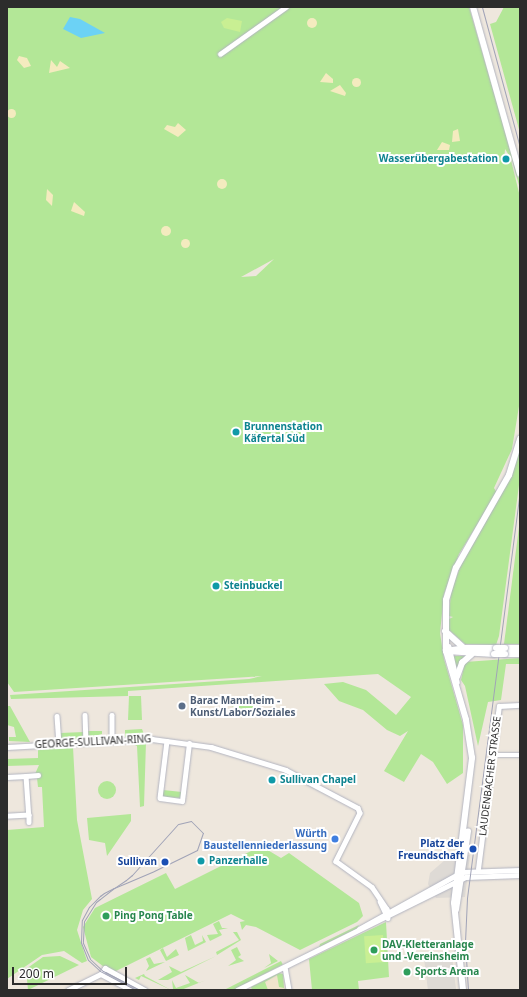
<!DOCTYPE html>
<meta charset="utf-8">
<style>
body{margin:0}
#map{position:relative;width:527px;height:997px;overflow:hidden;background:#eee7dd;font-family:"Noto Sans",sans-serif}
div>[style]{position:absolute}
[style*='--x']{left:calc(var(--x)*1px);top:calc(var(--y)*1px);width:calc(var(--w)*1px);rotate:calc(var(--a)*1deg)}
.education>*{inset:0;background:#f0e4cc}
.green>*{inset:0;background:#b3e797;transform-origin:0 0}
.round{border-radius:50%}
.sand>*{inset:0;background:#f4ebbf}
.pitch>*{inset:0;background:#c9ef93;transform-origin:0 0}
.plaza>*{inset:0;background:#dedad5;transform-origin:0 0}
.water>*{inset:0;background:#6cd2f5}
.roads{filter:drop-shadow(0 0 1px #b2b4c0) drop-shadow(0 0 1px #b2b4c0)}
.minor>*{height:4.5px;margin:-2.25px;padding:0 2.25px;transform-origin:2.25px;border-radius:2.25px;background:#fff}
.tertiary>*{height:5.5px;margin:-2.75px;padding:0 2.75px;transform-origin:2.75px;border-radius:2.75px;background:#fff}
.secondary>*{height:6px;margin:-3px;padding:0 3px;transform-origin:3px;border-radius:3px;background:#fff}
.tram>*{height:1px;margin:-0.5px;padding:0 0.5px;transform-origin:0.5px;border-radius:0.5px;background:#a0a3b7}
.rail>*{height:1px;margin:-0.5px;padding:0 0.5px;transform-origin:0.5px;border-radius:0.5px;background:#a0a3b7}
.bridges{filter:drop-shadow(0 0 1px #b2b4c0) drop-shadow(0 0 1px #b2b4c0)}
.secondary-bridge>*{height:6px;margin:-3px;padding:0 3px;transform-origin:3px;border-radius:3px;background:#fff}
.dots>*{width:11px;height:11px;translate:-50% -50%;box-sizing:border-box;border:2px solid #fff;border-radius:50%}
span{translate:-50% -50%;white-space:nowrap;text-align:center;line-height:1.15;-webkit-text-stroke:4px #fff;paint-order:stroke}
.culture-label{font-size:10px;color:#0d838f;font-weight:700}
.right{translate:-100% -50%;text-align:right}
.left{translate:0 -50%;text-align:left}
.service-label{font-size:10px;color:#4e5e75;font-weight:700}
.street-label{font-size:10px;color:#2c2c2c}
.shop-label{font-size:10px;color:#366cbe;font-weight:700}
.transit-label{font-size:10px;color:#164399;font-weight:700}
.leisure-label{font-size:10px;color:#27864d;font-weight:700}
.frame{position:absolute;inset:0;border:8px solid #2c2c2c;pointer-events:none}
.scale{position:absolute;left:12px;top:967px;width:115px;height:18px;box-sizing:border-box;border:2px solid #2c2c2c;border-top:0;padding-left:5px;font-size:12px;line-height:14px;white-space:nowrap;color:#2c2c2c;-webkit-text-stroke:3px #fff;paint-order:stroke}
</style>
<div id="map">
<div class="education">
<i style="clip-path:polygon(279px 973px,283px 974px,285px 990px,252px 990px,251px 987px)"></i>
</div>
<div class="green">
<i style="clip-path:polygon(evenodd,7px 7px,469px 7px,520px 182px,520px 189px,512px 160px,505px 149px,504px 162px,511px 160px,520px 197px,520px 400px,512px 449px,494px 488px,497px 493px,459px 554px,444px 594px,440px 633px,444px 659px,463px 725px,463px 773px,447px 784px,433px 762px,421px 754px,404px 782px,384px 771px,408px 731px,400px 736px,387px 730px,363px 710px,339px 701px,324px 684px,343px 682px,366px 690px,396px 715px,411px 697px,378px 674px,128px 691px,128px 696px,11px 699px,10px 695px,249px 679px,262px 676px,14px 692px,7px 682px,7px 7px,274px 259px,256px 276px,241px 277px,274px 259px)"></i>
<i style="clip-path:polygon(504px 7px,520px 7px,520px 133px,490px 24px,496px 22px)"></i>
<i style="clip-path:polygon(520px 450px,519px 485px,499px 636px,496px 645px,465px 644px,449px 630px,449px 619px,453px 617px,449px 616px,451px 591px,461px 565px,507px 484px)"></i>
<i style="clip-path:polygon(520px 519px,520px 644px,504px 644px)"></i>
<i style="clip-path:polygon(453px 656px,466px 656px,457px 671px)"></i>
<i style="clip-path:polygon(520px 658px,520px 664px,506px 664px,501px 700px,488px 702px,478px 746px,465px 686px,461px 680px,465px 662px)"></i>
<i style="clip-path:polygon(129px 696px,141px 696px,142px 720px,128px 720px)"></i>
<i style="clip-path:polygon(237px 699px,256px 703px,263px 714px,231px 706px)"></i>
<i style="clip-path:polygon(7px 706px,10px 706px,30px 742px,9px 741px,9px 737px,16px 737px,14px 727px,7px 725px)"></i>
<i style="clip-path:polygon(142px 729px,145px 737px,125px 737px,125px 730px)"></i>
<i style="clip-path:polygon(87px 731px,102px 731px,102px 734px,87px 738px)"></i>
<i style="clip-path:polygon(84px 732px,82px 739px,70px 739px,70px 736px,61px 739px,60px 733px)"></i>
<i style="clip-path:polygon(129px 742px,146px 742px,144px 806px,140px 807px,137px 746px)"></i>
<i style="clip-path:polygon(73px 747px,77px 820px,92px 899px,83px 910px,77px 930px,87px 961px,82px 963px,64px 951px,42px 955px,7px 979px,7px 830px,44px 827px,42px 787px,38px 787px,37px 778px,33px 778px,41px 777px,35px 774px,39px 765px,7px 766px,7px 759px,38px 758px,38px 750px,43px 748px)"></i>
<i class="round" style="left:98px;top:781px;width:18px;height:18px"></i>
<i style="clip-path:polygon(163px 790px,182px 792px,181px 798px,163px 797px)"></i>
<i style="clip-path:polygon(131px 814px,131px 821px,107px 856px,105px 843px,89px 840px,87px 818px)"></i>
<i style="clip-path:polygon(261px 846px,281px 858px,289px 853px,359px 903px,363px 916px,357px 922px,300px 950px,256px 927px,246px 925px,242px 930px,240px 922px,245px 921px,231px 914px,112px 973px,91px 957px,83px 927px,95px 908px,166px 873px,175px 889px)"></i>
<i style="clip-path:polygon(219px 921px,222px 928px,228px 928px,219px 930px,222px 935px,210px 941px,207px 935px,218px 934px,213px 924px)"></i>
<i style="clip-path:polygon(386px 922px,389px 977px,358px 981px,359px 990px,312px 990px,309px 959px)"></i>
<i style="clip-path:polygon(359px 925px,355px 931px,319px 948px,320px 944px)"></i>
<i style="clip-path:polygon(233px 932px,237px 932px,241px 940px,217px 955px,216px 952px,239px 940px)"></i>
<i style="clip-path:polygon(191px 935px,195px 945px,203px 941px,202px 935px,206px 942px,188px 951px,185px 938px)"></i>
<i style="clip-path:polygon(237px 947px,241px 955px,238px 957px,244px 961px,228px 966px,236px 960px,231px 950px)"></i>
<i style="clip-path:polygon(163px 948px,167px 957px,176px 949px,179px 955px,166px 961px,160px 950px)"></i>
<i style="clip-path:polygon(269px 954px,278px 961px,264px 968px,271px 963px)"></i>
<i style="clip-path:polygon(60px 956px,79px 965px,28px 990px,26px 969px,43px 957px)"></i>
<i style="clip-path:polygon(216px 956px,168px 980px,158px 980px,172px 972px,169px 966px,181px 972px)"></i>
<i style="clip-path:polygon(150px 957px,154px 964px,165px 962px,146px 971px,149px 966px,146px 959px)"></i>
<i style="left:281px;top:961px;width:4px;height:65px;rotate:63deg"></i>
<i style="clip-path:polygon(279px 973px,283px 974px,284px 988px,279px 987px,277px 975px,265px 982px,268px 990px,252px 990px,251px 987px)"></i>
<i style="clip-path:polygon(144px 974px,145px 976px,171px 990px,141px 976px,139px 980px,135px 978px)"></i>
<i style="clip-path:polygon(185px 975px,199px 983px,206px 980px,181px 990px,173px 989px,172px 980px,176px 988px,190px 983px)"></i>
</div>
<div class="sand">
<i class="round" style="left:307px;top:18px;width:10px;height:10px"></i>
<i style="clip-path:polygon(19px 56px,27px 58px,31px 66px,24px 68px,17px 60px)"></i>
<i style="clip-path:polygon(51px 60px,57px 67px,60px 61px,70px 68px,49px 73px)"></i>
<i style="clip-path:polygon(326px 73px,333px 79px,333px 83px,320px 82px)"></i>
<i class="round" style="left:351.5px;top:77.5px;width:9px;height:9px"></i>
<i style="clip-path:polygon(340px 85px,346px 93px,345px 96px,330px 91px)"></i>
<i class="round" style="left:6.5px;top:108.5px;width:9px;height:9px"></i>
<i style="clip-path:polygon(178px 123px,186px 130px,178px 137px,164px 129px,167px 125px,175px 127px)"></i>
<i style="clip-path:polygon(458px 129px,460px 141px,452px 142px,453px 131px)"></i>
<i style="clip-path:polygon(442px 142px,450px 145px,449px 150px,437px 150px)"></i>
<i class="round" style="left:217px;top:179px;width:10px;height:10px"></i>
<i style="clip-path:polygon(47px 189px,53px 195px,52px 206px,46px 200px)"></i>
<i style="clip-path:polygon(74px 202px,85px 212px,84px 216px,71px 211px)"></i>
<i class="round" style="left:161px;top:226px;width:10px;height:10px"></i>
<i class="round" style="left:180.5px;top:238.5px;width:9px;height:9px"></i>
</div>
<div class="pitch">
<i style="clip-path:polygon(227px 18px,242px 21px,240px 32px,224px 28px,221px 22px)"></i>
<i style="left:383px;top:935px;width:27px;height:19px;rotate:86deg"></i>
</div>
<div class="plaza">
<i style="clip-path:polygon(453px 853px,470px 855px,465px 897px,436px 898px,428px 884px,430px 873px)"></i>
<i style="left:452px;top:956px;width:34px;height:28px;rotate:83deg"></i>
</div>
<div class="water">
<i style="clip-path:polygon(70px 17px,80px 19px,105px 33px,81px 38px,63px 29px)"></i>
</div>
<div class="roads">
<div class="minor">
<i style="--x:220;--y:54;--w:81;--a:-35.5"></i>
<i style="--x:85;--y:715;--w:26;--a:88"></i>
<i style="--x:112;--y:715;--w:24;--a:90"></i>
<i style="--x:57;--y:716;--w:26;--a:86"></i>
<i style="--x:167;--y:741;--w:57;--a:97"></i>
<i style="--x:160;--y:798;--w:22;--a:8"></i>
<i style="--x:182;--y:801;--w:58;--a:-83.1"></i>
<i style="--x:7;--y:747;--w:145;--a:-3.2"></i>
<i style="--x:152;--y:739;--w:60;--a:7.7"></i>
<i style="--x:211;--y:747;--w:78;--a:17"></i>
<i style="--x:286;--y:770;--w:81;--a:27.8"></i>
<i style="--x:358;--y:808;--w:5;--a:68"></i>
<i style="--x:360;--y:813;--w:54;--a:116.6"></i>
<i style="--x:336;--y:861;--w:44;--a:35.8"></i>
<i style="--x:372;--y:887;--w:27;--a:56"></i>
<i style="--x:387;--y:909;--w:9;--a:84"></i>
<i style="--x:493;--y:755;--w:27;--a:0"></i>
<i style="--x:26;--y:776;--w:12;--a:-5"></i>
<i style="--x:7;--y:777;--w:19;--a:-3"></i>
<i style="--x:26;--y:776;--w:39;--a:86"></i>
<i style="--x:29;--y:815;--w:22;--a:177"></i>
<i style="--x:29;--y:815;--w:7;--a:90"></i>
<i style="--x:478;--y:869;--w:164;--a:-82.7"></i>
<i style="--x:499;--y:706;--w:21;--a:-3"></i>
<i style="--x:380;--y:901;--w:17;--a:65"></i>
<i style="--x:359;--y:929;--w:118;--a:-29"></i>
<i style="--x:462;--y:872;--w:58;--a:-2"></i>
<i style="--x:285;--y:967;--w:23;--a:80"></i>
<i style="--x:101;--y:974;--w:7;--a:-56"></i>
<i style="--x:105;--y:968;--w:46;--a:28.8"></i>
<i style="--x:101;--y:974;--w:34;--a:28"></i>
<i style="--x:68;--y:990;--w:37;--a:-26"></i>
<i style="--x:237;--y:990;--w:255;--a:-26.3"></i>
<i style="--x:466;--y:877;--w:54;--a:-2.1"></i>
</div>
<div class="tertiary">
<i style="--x:449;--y:647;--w:36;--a:77"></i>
<i style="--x:457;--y:677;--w:15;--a:-70"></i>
<i style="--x:462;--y:663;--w:13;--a:-42"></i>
<i style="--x:456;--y:910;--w:79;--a:-81.3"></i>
<i style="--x:463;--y:990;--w:87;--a:-95.9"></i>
<i style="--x:454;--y:903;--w:146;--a:-82.9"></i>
<i style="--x:472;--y:758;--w:38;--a:-99"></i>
<i style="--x:466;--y:720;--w:72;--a:-106.2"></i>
<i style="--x:446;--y:651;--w:18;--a:-9"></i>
</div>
<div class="secondary">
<i style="--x:473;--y:7;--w:173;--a:74.3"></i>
<i style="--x:445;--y:631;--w:25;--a:42"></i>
<i style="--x:464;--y:648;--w:32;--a:0"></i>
<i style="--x:505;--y:648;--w:15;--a:0"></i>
<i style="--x:494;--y:654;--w:48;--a:-176.4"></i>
<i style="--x:446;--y:651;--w:51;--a:-90"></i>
<i style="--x:446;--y:600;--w:34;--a:-73"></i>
<i style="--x:456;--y:568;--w:107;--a:-60.3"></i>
<i style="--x:509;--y:475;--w:38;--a:-73"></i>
<i style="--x:505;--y:654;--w:15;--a:0"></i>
</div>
</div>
<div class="tram">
<i style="--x:136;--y:990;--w:41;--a:-152.2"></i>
<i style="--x:100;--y:971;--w:16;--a:-137"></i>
<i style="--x:88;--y:960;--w:18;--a:-112"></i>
<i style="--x:81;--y:943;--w:23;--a:-88"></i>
<i style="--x:82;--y:920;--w:15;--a:-62"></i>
<i style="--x:89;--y:907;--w:16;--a:-45"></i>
<i style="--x:100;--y:896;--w:5;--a:-37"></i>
<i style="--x:104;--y:893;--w:11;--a:-27"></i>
<i style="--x:114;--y:888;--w:13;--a:-23"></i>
<i style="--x:126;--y:883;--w:30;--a:-23"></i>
<i style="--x:154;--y:871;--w:48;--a:-26"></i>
<i style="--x:197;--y:850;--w:18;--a:-71"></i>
<i style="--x:203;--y:833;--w:17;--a:-135"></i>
<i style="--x:191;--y:821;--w:13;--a:167"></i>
<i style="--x:178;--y:824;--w:69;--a:132"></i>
<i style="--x:132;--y:875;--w:8;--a:140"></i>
<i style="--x:126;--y:880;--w:14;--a:146"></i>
<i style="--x:114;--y:888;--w:18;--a:142"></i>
<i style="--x:100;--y:899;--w:5;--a:143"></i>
<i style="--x:96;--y:902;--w:22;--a:122"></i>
<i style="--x:84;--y:921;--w:22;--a:93"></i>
<i style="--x:83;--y:943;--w:17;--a:66"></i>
<i style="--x:90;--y:959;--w:18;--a:43"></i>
<i style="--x:103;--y:971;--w:42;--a:27.2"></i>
</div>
<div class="rail">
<i style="--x:482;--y:7;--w:146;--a:74.9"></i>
<i style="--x:468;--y:990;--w:48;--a:-93.6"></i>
<i style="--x:465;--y:942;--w:44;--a:-87.4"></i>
<i style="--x:467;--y:898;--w:413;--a:-82.6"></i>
</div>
<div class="bridges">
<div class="secondary-bridge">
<i style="--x:496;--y:648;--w:9;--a:0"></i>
<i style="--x:494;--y:654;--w:11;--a:0"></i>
</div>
</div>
<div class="dots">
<i style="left:506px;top:159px;background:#0f9aa8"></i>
<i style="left:236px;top:432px;background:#0f9aa8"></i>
<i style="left:216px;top:586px;background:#0f9aa8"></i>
<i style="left:182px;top:706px;background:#5c6f8a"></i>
<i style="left:272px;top:780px;background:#0f9aa8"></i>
<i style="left:335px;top:839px;background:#3f7fe0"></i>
<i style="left:473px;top:849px;background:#1a4fb4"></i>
<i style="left:201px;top:861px;background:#0f9aa8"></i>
<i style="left:165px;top:862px;background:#1a4fb4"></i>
<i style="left:106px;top:916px;background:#2e9e5b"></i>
<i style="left:374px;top:950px;background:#2e9e5b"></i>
<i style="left:407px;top:972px;background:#2e9e5b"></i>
</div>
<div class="culture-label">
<span class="right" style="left:498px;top:159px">Wasserübergabestation</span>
<span class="left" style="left:244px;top:432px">Brunnenstation<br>Käfertal Süd</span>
<span class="left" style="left:224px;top:586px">Steinbuckel</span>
<span class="left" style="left:280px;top:780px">Sullivan Chapel</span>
<span class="left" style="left:209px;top:861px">Panzerhalle</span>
</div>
<div class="service-label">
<span class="left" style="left:190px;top:706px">Barac Mannheim -<br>Kunst/Labor/Soziales</span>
</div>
<div class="street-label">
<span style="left:93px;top:742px;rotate:-3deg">GEORGE-SULLIVAN-RING</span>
<span style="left:490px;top:776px;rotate:-83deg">LAUDENBACHER STRASSE</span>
</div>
<div class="shop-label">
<span class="right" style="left:327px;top:839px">Würth<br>Baustellenniederlassung</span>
</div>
<div class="transit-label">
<span class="right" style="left:464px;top:849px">Platz der<br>Freundschaft</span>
<span class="right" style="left:157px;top:862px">Sullivan</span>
</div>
<div class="leisure-label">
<span class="left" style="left:114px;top:916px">Ping Pong Table</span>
<span class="left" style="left:382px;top:950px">DAV-Kletteranlage<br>und -Vereinsheim</span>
<span class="left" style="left:415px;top:972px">Sports Arena</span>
</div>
<div class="frame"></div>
<div class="scale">200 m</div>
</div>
